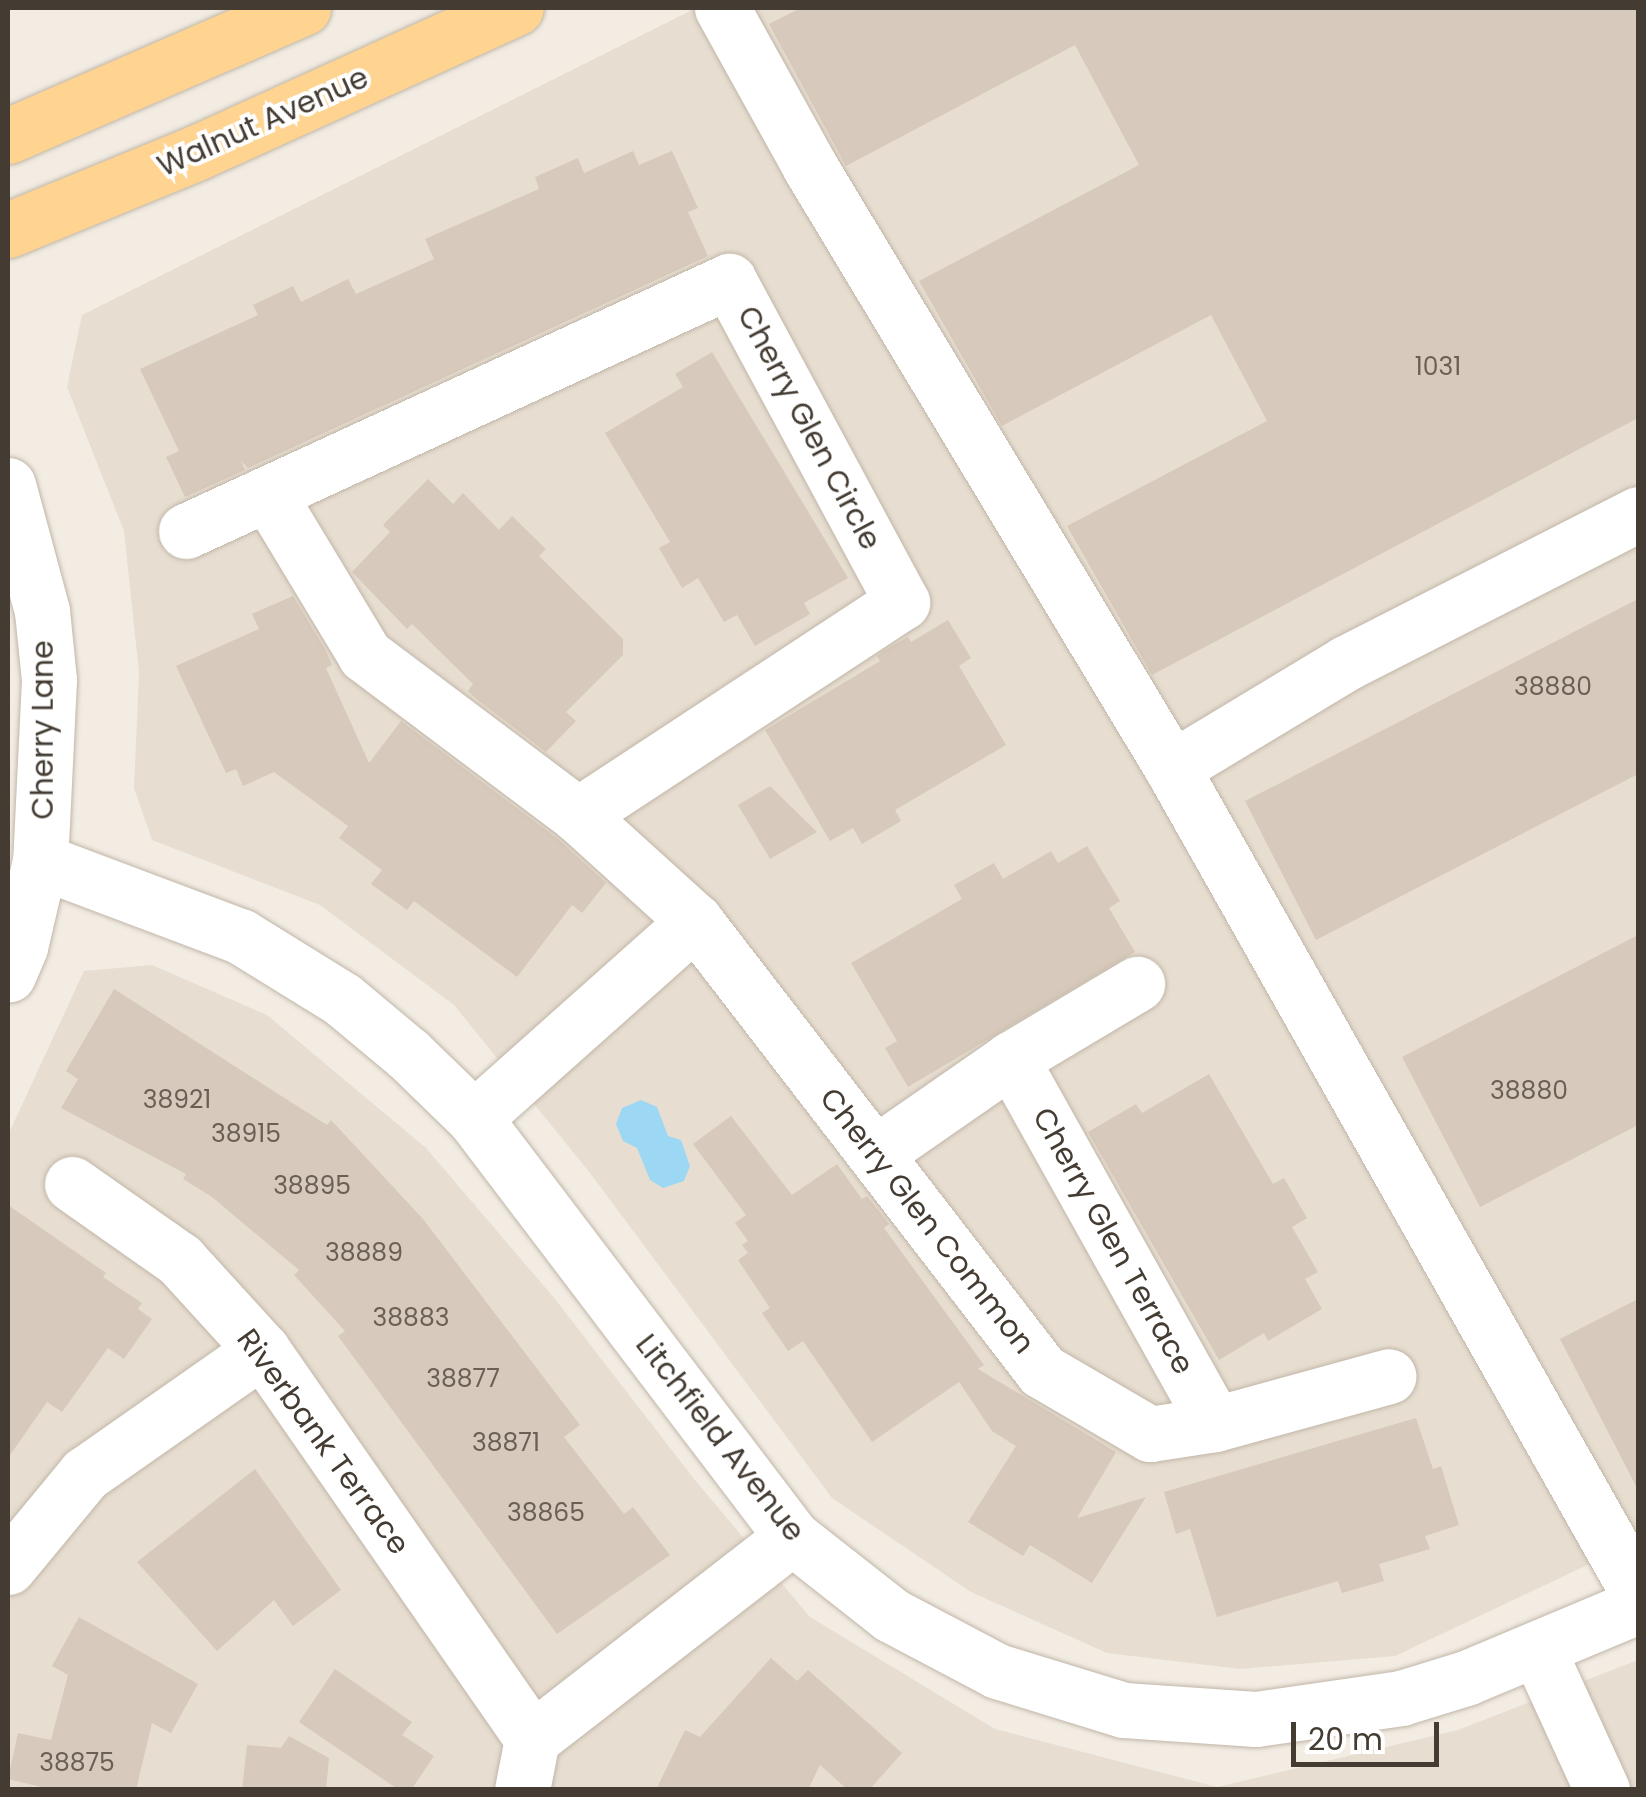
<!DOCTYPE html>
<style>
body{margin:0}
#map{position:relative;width:1646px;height:1797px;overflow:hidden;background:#f2ece3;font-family:Poppins,sans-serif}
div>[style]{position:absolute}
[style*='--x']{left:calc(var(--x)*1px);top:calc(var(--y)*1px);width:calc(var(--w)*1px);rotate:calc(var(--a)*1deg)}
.residential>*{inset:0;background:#e7ded1}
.water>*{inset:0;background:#9cd8f3}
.building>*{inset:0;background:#d7c9bb}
.roads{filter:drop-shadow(0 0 2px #c1b6a8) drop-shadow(0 0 2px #c1b6a8)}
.minor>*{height:55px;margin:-27.5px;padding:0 27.5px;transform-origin:27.5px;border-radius:27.5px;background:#fff}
.major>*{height:55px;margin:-27.5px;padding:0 27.5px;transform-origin:27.5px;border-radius:27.5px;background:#ffd490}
span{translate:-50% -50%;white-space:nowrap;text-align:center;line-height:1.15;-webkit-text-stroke:8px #fff;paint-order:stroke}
.number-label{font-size:25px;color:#695f55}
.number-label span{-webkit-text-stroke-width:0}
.street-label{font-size:30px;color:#443c33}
.frame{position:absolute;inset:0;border:10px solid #443c33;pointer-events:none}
.scale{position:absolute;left:1291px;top:1722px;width:148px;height:45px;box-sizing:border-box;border:5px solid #443c33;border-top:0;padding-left:12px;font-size:30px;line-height:35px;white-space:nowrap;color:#443c33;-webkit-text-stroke:8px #fff;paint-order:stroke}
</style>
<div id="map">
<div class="residential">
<i style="clip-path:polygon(696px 8px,1638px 8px,1638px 1541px,1395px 1656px,1240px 1669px,1107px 1653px,971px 1592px,832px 1498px,590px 1173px,454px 1005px,320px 905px,152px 840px,134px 788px,139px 673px,124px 531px,67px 387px,82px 315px)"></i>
<i style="clip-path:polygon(152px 965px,267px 1015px,426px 1148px,555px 1299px,694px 1479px,810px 1617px,995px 1729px,1217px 1787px,1458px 1730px,1638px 1660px,1638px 1789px,8px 1789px,8px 1135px,84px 971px)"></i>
</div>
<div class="water">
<i style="clip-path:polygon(641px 1100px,657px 1107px,668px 1136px,681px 1140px,690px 1166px,684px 1181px,663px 1188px,650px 1180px,637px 1148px,623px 1141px,616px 1124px,622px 1108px)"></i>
</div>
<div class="building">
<i style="clip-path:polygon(801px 8px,1638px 8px,1638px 418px,1152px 675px,1067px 526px,1267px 421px,1211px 315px,1002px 426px,919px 281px,1139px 165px,1075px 45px,846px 166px,769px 24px)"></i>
<i style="clip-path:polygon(633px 151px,639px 165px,672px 151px,698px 208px,688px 212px,708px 256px,248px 468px,241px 461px,245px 470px,185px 497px,166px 457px,179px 451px,140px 369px,258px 315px,253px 305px,293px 286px,301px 302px,348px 279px,356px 294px,434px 259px,425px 239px,539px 189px,535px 177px,578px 158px,584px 173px)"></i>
<i style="clip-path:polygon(712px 352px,848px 578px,804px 603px,810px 614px,755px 646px,737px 615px,724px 622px,698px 578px,682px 588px,659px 548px,670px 542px,605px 433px,683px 387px,675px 374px)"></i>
<i style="clip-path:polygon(428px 479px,453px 504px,463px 493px,499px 530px,512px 516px,546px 549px,539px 556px,623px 639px,623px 655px,566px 712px,576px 721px,546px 752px,479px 701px,468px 691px,473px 684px,412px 624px,407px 629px,352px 572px,390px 532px,383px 525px)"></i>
<i style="clip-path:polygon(293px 596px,325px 649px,332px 665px,326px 668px,369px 763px,401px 721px,558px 839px,606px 883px,582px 913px,572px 905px,517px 977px,414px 901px,407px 910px,371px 884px,382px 870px,339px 838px,348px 826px,274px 772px,243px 786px,236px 769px,226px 773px,176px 666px,259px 629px,252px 614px)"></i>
<i style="clip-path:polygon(1638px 599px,1638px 774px,1316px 940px,1245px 801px)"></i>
<i style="clip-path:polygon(948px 620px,971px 658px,959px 666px,1006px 745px,895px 810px,901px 821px,862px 844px,853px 828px,830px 841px,765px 730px,880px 661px,877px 656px,885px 650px,908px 637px,911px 642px)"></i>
<i style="clip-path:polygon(770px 786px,817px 832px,770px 859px,738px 805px)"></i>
<i style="clip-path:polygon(1087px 846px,1120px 901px,1109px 908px,1135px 952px,908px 1087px,885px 1048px,897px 1041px,851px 963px,962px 899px,954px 885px,994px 863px,1003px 879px,1051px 851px,1058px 863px)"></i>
<i style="clip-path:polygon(1638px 935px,1638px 1125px,1480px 1207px,1402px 1057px)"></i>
<i style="clip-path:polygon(114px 989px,327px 1125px,331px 1120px,423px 1219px,580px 1425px,564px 1437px,624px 1514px,633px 1507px,670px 1555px,557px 1634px,338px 1336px,345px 1331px,294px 1275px,299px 1270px,212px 1197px,183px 1179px,186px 1174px,61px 1108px,78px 1079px,66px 1071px)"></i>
<i style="clip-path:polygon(1209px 1074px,1273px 1184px,1284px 1178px,1307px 1218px,1292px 1227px,1318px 1272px,1305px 1279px,1322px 1309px,1268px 1341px,1264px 1333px,1219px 1360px,1088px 1132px,1136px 1104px,1142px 1113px)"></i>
<i style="clip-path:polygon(731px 1116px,792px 1195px,837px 1164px,862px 1199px,867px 1196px,889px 1224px,884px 1228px,984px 1365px,978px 1369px,1116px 1452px,1077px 1518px,1146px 1497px,1092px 1583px,1030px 1545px,1023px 1556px,968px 1522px,1016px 1446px,992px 1431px,959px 1382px,872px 1442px,803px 1341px,788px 1351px,762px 1313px,770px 1308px,738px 1260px,748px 1253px,742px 1245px,748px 1241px,735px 1223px,746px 1215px,693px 1144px)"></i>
<i style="clip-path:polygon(8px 1205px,106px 1273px,103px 1277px,142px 1303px,138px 1309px,152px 1319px,124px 1359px,108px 1348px,62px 1412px,47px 1402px,8px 1458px)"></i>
<i style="clip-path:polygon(1638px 1299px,1638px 1490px,1560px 1339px)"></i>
<i style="clip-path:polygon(1416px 1418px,1433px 1469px,1441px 1466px,1459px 1525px,1425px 1536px,1430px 1549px,1379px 1564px,1384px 1581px,1342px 1593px,1338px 1581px,1217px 1617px,1190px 1529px,1176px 1534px,1164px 1492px)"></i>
<i style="clip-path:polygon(255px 1469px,341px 1590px,293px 1626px,274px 1600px,217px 1651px,137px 1562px)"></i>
<i style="clip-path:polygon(79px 1617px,198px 1684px,171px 1733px,152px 1723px,136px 1790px,54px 1790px,8px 1779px,18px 1733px,51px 1740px,68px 1675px,52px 1666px)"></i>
<i style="clip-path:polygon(771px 1658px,797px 1681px,808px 1670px,902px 1753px,869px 1790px,848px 1790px,820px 1765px,808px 1790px,656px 1790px,685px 1730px,700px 1737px)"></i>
<i style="clip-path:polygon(335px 1669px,412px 1722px,402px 1735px,434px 1756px,411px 1790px,399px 1790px,299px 1722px)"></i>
<i style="clip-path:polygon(289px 1736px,329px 1758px,326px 1790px,242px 1790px,247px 1745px,281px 1748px)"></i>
</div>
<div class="roads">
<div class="minor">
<i style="--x:722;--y:8;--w:182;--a:61"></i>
<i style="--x:810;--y:167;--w:702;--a:58.94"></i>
<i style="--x:1172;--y:768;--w:203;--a:-31.1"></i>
<i style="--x:1346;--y:663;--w:328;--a:-27"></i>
<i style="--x:8;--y:485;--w:131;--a:74.9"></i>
<i style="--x:42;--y:611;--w:69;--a:84.2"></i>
<i style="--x:49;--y:680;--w:181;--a:92.8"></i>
<i style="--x:40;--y:861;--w:88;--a:103.1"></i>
<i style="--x:20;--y:947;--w:30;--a:113"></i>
<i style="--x:268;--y:494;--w:188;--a:58.9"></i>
<i style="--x:365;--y:655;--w:266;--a:36.9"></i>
<i style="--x:578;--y:815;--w:158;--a:42.2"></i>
<i style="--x:695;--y:921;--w:568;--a:52.36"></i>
<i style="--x:1042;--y:1371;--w:125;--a:30.3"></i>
<i style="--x:1150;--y:1434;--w:66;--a:-8.7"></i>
<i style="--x:1215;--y:1424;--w:180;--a:-15.4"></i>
<i style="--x:186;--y:531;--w:598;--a:-24.72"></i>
<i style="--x:729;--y:281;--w:365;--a:61.7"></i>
<i style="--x:902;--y:602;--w:388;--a:146.7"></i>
<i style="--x:1172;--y:768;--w:948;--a:60.54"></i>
<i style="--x:40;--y:861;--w:214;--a:20.6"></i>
<i style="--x:240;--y:936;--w:120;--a:31.7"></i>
<i style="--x:342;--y:999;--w:86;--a:39.8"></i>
<i style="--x:408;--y:1054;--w:92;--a:44.1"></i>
<i style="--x:474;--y:1118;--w:526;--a:52.8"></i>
<i style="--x:792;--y:1537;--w:126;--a:38.2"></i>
<i style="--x:891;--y:1615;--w:120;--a:27.8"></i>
<i style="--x:997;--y:1671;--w:133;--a:17.1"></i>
<i style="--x:1124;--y:1710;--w:132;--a:3.9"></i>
<i style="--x:1256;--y:1719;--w:147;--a:-8.2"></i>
<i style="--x:1401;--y:1698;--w:68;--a:-17.1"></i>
<i style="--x:1466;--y:1678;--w:186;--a:-22.7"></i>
<i style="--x:1011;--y:1059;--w:418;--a:60.8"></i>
<i style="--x:474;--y:1118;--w:296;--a:-41.7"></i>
<i style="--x:876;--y:1153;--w:165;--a:-34.8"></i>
<i style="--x:1011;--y:1059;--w:147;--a:-30.8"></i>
<i style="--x:72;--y:1184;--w:132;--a:35.1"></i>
<i style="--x:180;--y:1260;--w:122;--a:47.7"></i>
<i style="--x:262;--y:1350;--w:474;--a:55.2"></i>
<i style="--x:8;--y:1567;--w:121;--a:-50.4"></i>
<i style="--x:85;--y:1474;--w:216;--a:-35"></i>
<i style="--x:1538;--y:1650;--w:154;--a:65.4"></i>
<i style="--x:522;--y:1790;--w:52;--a:-78.9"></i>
<i style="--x:532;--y:1739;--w:329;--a:-37.8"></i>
</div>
<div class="major">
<i style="--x:8;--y:136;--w:322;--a:-23.5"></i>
<i style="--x:8;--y:230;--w:205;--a:-22.3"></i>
<i style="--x:198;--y:152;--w:349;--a:-24.4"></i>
</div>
</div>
<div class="number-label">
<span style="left:1438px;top:367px">1031</span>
<span style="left:1553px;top:687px">38880</span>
<span style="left:1529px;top:1091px">38880</span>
<span style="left:177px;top:1100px">38921</span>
<span style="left:246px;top:1134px">38915</span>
<span style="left:312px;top:1186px">38895</span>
<span style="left:364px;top:1253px">38889</span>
<span style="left:411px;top:1318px">38883</span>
<span style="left:463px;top:1379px">38877</span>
<span style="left:506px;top:1443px">38871</span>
<span style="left:546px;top:1513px">38865</span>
<span style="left:77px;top:1763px">38875</span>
</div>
<div class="street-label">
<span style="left:263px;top:122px;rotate:-24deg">Walnut Avenue</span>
<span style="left:809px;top:428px;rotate:62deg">Cherry Glen Circle</span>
<span style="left:43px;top:730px;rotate:-90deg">Cherry Lane</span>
<span style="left:927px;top:1221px;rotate:52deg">Cherry Glen Common</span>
<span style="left:1113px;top:1241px;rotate:61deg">Cherry Glen Terrace</span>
<span style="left:720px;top:1438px;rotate:52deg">Litchfield Avenue</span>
<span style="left:323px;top:1442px;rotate:54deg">Riverbank Terrace</span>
</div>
<div class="frame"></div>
<div class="scale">20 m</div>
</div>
